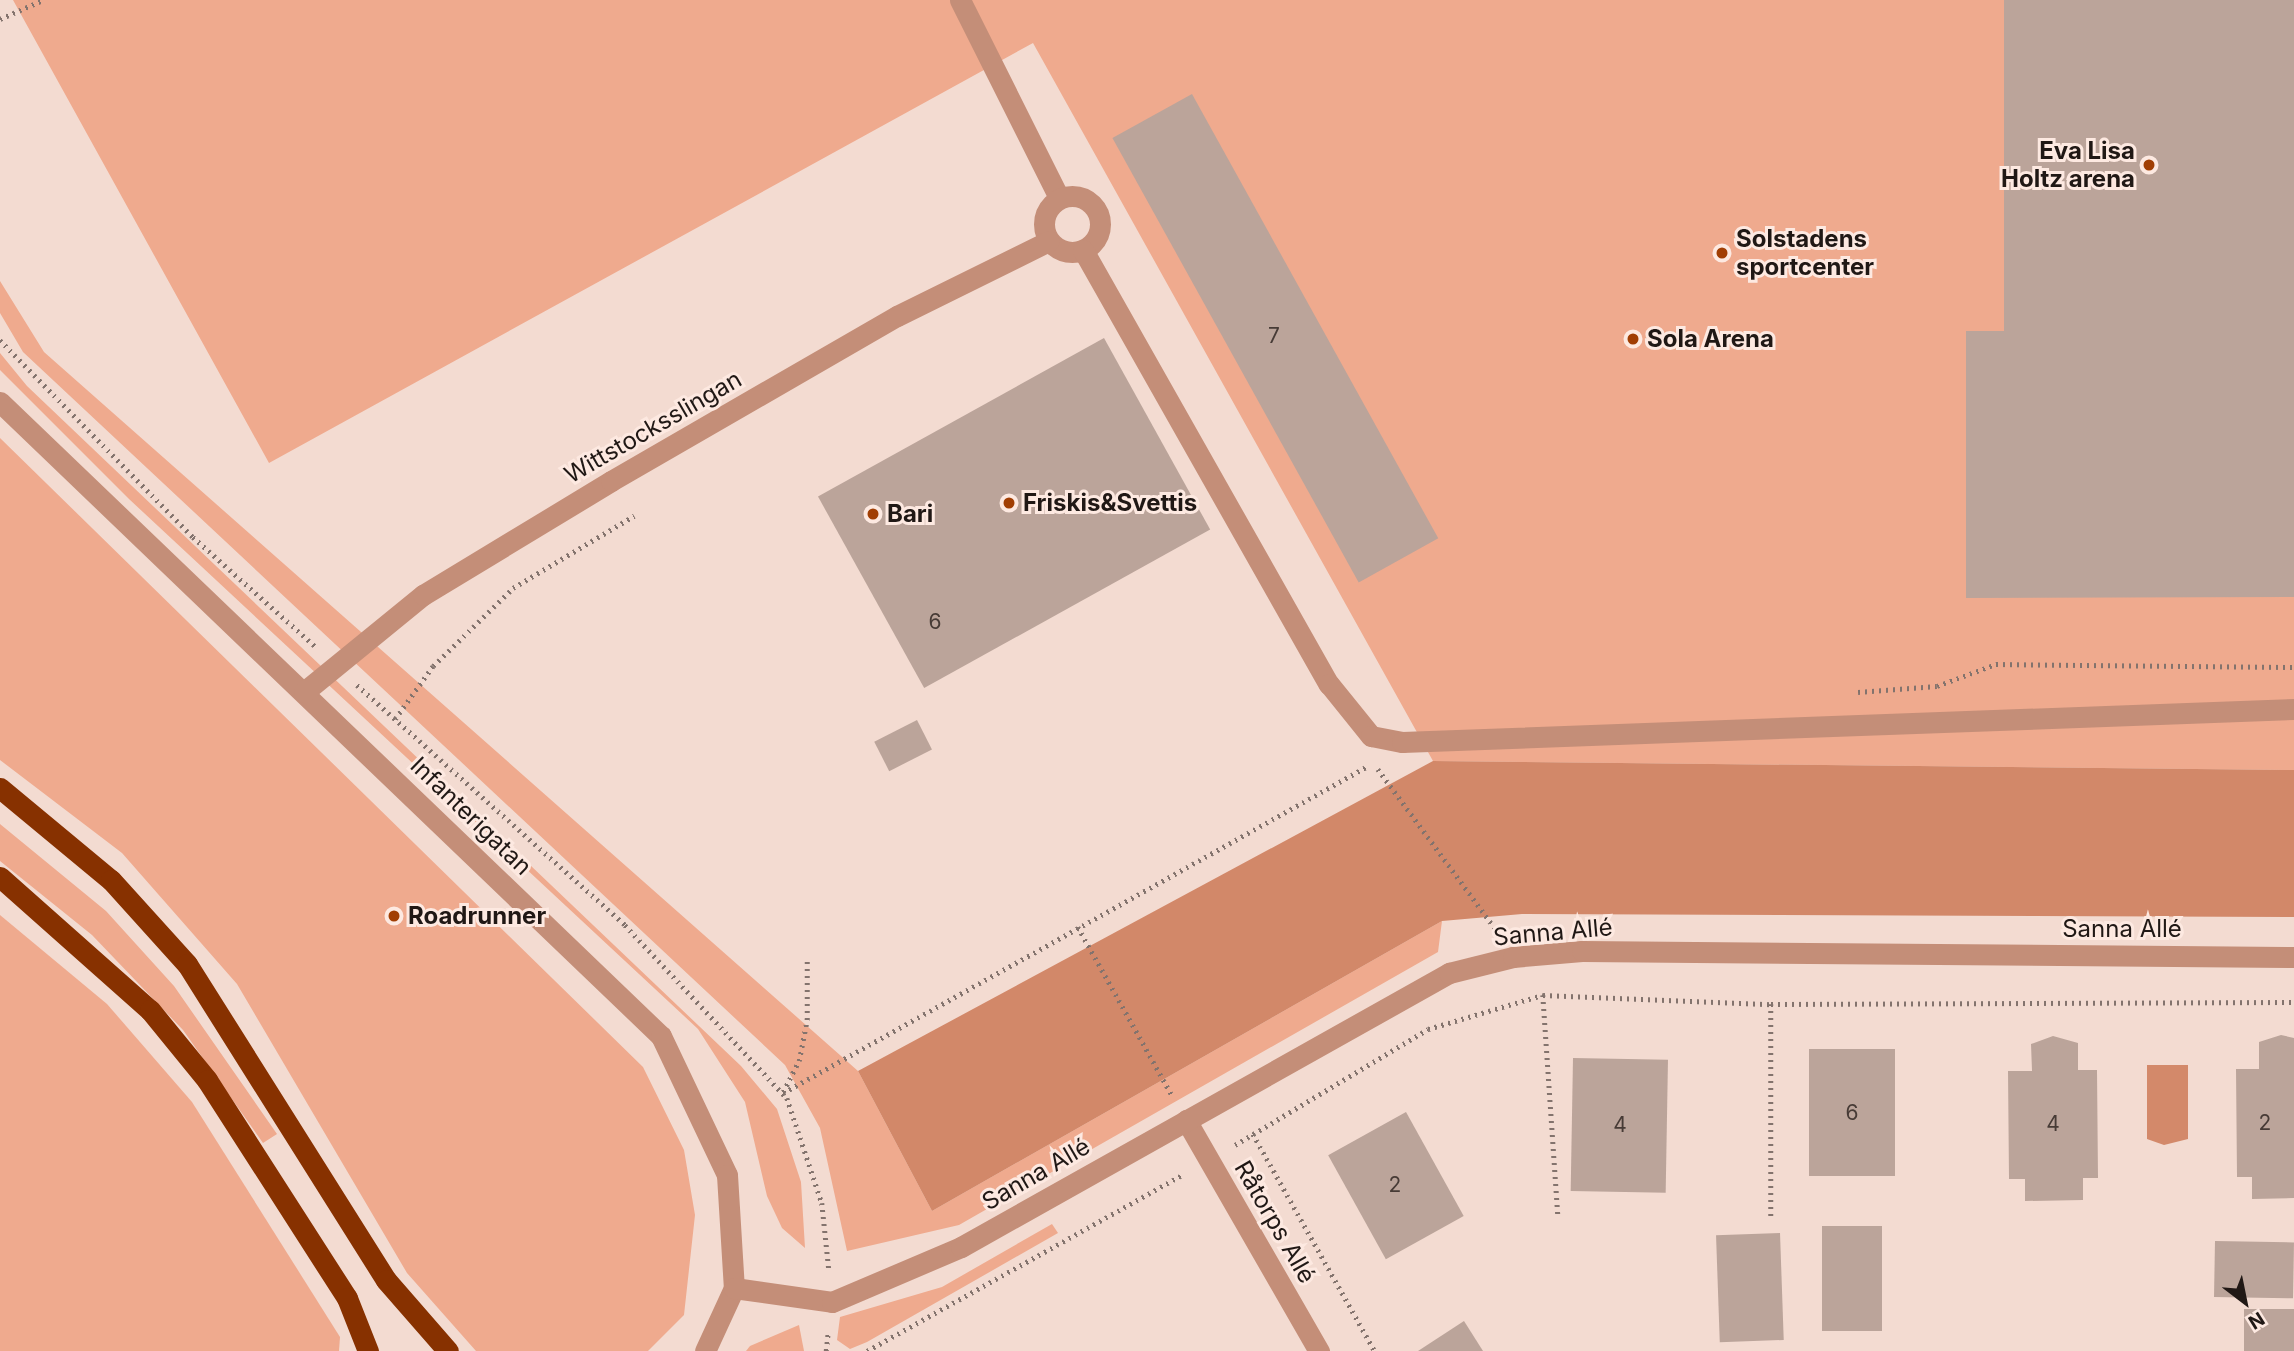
<!DOCTYPE html>
<meta charset="utf-8">
<style>
body{margin:0}
#map{position:relative;width:2294px;height:1351px;overflow:hidden;background:#f3dbd1;font-family:Inter,sans-serif}
div>[style]{position:absolute}
[style*='--x']{left:calc(var(--x)*1px);top:calc(var(--y)*1px);width:calc(var(--w)*1px);rotate:calc(var(--a)*1deg)}
.green>*{inset:0;background:#efaa8e}
.forest>*{inset:0;background:#d28869}
.water>*{inset:0;background:#d3896a}
.building>*{inset:0;background:#bba49a;transform-origin:0 0}
.path>*{height:4.5px;margin-top:-2.25px;transform-origin:0;background:repeating-linear-gradient(90deg,#83736d 0 2px,transparent 0 7px)}
.minor>*{height:21px;margin:-10.5px;padding:0 10.5px;transform-origin:10.5px;border-radius:10.5px;background:#c48e78}
.minor>.ring{margin:-10.5px;padding:0;box-sizing:content-box;background:none;border:21px solid #c48e78;border-radius:50%}
.highway>*{height:21px;margin:-10.5px;padding:0 10.5px;transform-origin:10.5px;border-radius:10.5px;background:#873100}
.dots>*{width:19px;height:19px;translate:-50% -50%;box-sizing:border-box;border:4px solid #fde9e1;border-radius:50%}
span{translate:-50% -50%;white-space:nowrap;text-align:center;line-height:1.15;-webkit-text-stroke:6px #fde9e1;paint-order:stroke}
.number-label{font-size:21px;color:#473b36}
.number-label span{-webkit-text-stroke-width:0}
.poi-label{font-size:24px;color:#201815;font-weight:700}
.right{translate:-100% -50%;text-align:right}
.left{translate:0 -50%;text-align:left}
.street-label{font-size:24px;color:#201815}
.north{position:absolute;left:2210px;top:1267px;width:70px;height:70px;-webkit-text-stroke:5px #fde9e1;paint-order:stroke;rotate:148deg;font-size:19px;font-weight:700;line-height:28px;text-align:center;color:#201815}
.north::after{content:'';display:block;margin:auto;width:24px;height:32px;background:#201815;clip-path:polygon(50% 0,100% 100%,50% 72%,0 100%)}
</style>
<div id="map">
<div class="green">
<i style="clip-path:polygon(13px 0,2294px 0,2294px 770px,1433px 761px,1033px 43px,269px 463px)"></i>
<i style="clip-path:polygon(0 281px,44px 352px,858px 1071px,932px 1211px,1442px 921px,1438px 952px,959px 1225px,847px 1251px,820px 1128px,785px 1065px,23px 352px,0 313px)"></i>
<i style="clip-path:polygon(0 353px,27px 386px,741px 1066px,777px 1109px,801px 1182px,805px 1248px,782px 1228px,767px 1196px,745px 1102px,698px 1029px,129px 499px,0 370px)"></i>
<i style="clip-path:polygon(0 438px,643px 1067px,684px 1150px,695px 1215px,684px 1315px,648px 1351px,476px 1351px,407px 1273px,237px 984px,122px 853px,0 760px)"></i>
<i style="clip-path:polygon(0 824px,106px 911px,174px 986px,277px 1134px,263px 1143px,183px 1030px,92px 935px,0 861px)"></i>
<i style="clip-path:polygon(0 915px,107px 1004px,192px 1102px,340px 1337px,339px 1351px,0 1351px)"></i>
<i style="clip-path:polygon(1052px 1224px,1058px 1233px,867px 1342px,850px 1349px,837px 1340px,840px 1317px,942px 1287px)"></i>
<i style="clip-path:polygon(799px 1325px,804px 1351px,746px 1351px,750px 1346px)"></i>
</div>
<div class="forest">
<i style="clip-path:polygon(1433px 761px,2294px 770px,2294px 917px,1522px 914px,1442px 921px,932px 1211px,858px 1071px)"></i>
</div>
<div class="water">
<i style="clip-path:polygon(2147px 1065px,2188px 1065px,2188px 1139px,2164px 1145px,2147px 1139px)"></i>
</div>
<div class="building">
<i style="clip-path:polygon(2004px 0,2294px 0,2294px 597px,1966px 598px,1966px 331px,2004px 331px)"></i>
<i style="left:1192px;top:94px;width:508px;height:91px;rotate:61deg"></i>
<i style="left:1104px;top:338px;width:219px;height:327px;rotate:61deg"></i>
<i style="left:917px;top:720px;width:33px;height:48px;rotate:63deg"></i>
<i style="clip-path:polygon(2281px 1035px,2294px 1038px,2294px 1198px,2252px 1199px,2252px 1177px,2237px 1177px,2236px 1069px,2259px 1069px,2259px 1042px)"></i>
<i style="clip-path:polygon(2053px 1036px,2078px 1043px,2078px 1070px,2097px 1070px,2098px 1178px,2083px 1178px,2083px 1200px,2025px 1201px,2025px 1179px,2009px 1179px,2008px 1071px,2032px 1071px,2031px 1044px)"></i>
<i style="left:1895px;top:1049px;width:127px;height:86px;rotate:90deg"></i>
<i style="left:1573px;top:1058px;width:95px;height:133px;rotate:1deg"></i>
<i style="left:1406px;top:1112px;width:119px;height:89px;rotate:61deg"></i>
<i style="left:1822px;top:1226px;width:60px;height:105px"></i>
<i style="left:1780px;top:1233px;width:107px;height:64px;rotate:88deg"></i>
<i style="left:2215px;top:1241px;width:79px;height:56px;rotate:1deg"></i>
<i style="left:2244px;top:1309px;width:50px;height:42px"></i>
<i style="clip-path:polygon(1464px 1321px,1483px 1351px,1418px 1351px)"></i>
</div>
<div class="path">
<i style="--x:0;--y:19;--w:47;--a:-23.8"></i>
<i style="--x:0;--y:340;--w:276;--a:45.6"></i>
<i style="--x:193;--y:537;--w:164;--a:41.8"></i>
<i style="--x:357;--y:685;--w:360;--a:41.8"></i>
<i style="--x:625;--y:925;--w:237;--a:46.9"></i>
<i style="--x:787;--y:1098;--w:111;--a:71.6"></i>
<i style="--x:822;--y:1203;--w:67;--a:84"></i>
<i style="--x:1858;--y:692;--w:79;--a:-4.3"></i>
<i style="--x:1937;--y:686;--w:63;--a:-20.4"></i>
<i style="--x:1996;--y:664;--w:298;--a:0.6"></i>
<i style="--x:395;--y:719;--w:65;--a:-54.4"></i>
<i style="--x:433;--y:666;--w:112;--a:-44.3"></i>
<i style="--x:513;--y:588;--w:141;--a:-30.8"></i>
<i style="--x:1378;--y:769;--w:201;--a:53.7"></i>
<i style="--x:1078;--y:927;--w:193;--a:60.8"></i>
<i style="--x:1543;--y:995;--w:222;--a:86.1"></i>
<i style="--x:1771;--y:1004;--w:213;--a:90"></i>
<i style="--x:783;--y:1092;--w:35;--a:-63"></i>
<i style="--x:799;--y:1061;--w:42;--a:-79"></i>
<i style="--x:807;--y:1020;--w:59;--a:-90"></i>
<i style="--x:783;--y:1093;--w:668;--a:-29.21"></i>
<i style="--x:1253;--y:1134;--w:249;--a:60.7"></i>
<i style="--x:1235;--y:1145;--w:225;--a:-31"></i>
<i style="--x:1428;--y:1029;--w:120;--a:-16.5"></i>
<i style="--x:1543;--y:995;--w:228;--a:2.3"></i>
<i style="--x:1771;--y:1004;--w:523;--a:-0.22"></i>
<i style="--x:826;--y:1351;--w:20;--a:-84"></i>
<i style="--x:867;--y:1351;--w:363;--a:-29.2"></i>
</div>
<div class="minor">
<i style="--x:960;--y:0;--w:221;--a:63.4"></i>
<i class="ring" style="left:1044px;top:196px;width:35px;height:35px"></i>
<i style="--x:1083;--y:250;--w:499;--a:60.5"></i>
<i style="--x:1329;--y:684;--w:67;--a:51.1"></i>
<i style="--x:1371;--y:736;--w:32;--a:11"></i>
<i style="--x:1402;--y:742;--w:893;--a:-2.12"></i>
<i style="--x:0;--y:402;--w:916;--a:43.81"></i>
<i style="--x:661;--y:1036;--w:154;--a:64.6"></i>
<i style="--x:727;--y:1175;--w:113;--a:86.5"></i>
<i style="--x:734;--y:1288;--w:69;--a:114.7"></i>
<i style="--x:304;--y:692;--w:154;--a:-39.2"></i>
<i style="--x:423;--y:595;--w:220;--a:-31.2"></i>
<i style="--x:611;--y:481;--w:330;--a:-30"></i>
<i style="--x:897;--y:316;--w:169;--a:-26.3"></i>
<i style="--x:1186;--y:1120;--w:267;--a:60.1"></i>
<i style="--x:734;--y:1288;--w:99;--a:8.1"></i>
<i style="--x:832;--y:1302;--w:140;--a:-23.1"></i>
<i style="--x:961;--y:1247;--w:560;--a:-29.31"></i>
<i style="--x:1449;--y:973;--w:66;--a:-14"></i>
<i style="--x:1513;--y:957;--w:69;--a:-5"></i>
<i style="--x:1582;--y:951;--w:712;--a:0.48"></i>
</div>
<div class="highway">
<i style="--x:0;--y:788;--w:144;--a:39.7"></i>
<i style="--x:111;--y:880;--w:113;--a:47.9"></i>
<i style="--x:187;--y:964;--w:373;--a:57.8"></i>
<i style="--x:386;--y:1280;--w:94;--a:48.9"></i>
<i style="--x:0;--y:877;--w:200;--a:41.6"></i>
<i style="--x:150;--y:1010;--w:90;--a:50.8"></i>
<i style="--x:207;--y:1080;--w:259;--a:57.3"></i>
<i style="--x:347;--y:1298;--w:57;--a:68.4"></i>
</div>
<div class="dots">
<i style="left:2149px;top:165px;background:#a13e03"></i>
<i style="left:1722px;top:253px;background:#a13e03"></i>
<i style="left:1633px;top:339px;background:#a13e03"></i>
<i style="left:1009px;top:503px;background:#a13e03"></i>
<i style="left:873px;top:514px;background:#a13e03"></i>
<i style="left:394px;top:916px;background:#a13e03"></i>
</div>
<div class="number-label">
<span style="left:1274px;top:336px">7</span>
<span style="left:935px;top:622px">6</span>
<span style="left:1852px;top:1113px">6</span>
<span style="left:2265px;top:1123px">2</span>
<span style="left:2053px;top:1124px">4</span>
<span style="left:1620px;top:1125px">4</span>
<span style="left:1395px;top:1185px">2</span>
</div>
<div class="poi-label">
<span class="right" style="left:2135px;top:165px">Eva Lisa<br>Holtz arena</span>
<span class="left" style="left:1736px;top:253px">Solstadens<br>sportcenter</span>
<span class="left" style="left:1647px;top:339px">Sola Arena</span>
<span class="left" style="left:1023px;top:503px">Friskis&amp;Svettis</span>
<span class="left" style="left:887px;top:514px">Bari</span>
<span class="left" style="left:408px;top:916px">Roadrunner</span>
</div>
<div class="street-label">
<span style="left:653px;top:427px;rotate:-30deg">Wittstocksslingan</span>
<span style="left:471px;top:816px;rotate:44deg">Infanterigatan</span>
<span style="left:2122px;top:929px">Sanna Allé</span>
<span style="left:1553px;top:932px;rotate:-5deg">Sanna Allé</span>
<span style="left:1036px;top:1174px;rotate:-30deg">Sanna Allé</span>
<span style="left:1275px;top:1222px;rotate:60deg">Råtorps Allé</span>
</div>
<div class="north">N</div>
</div>
